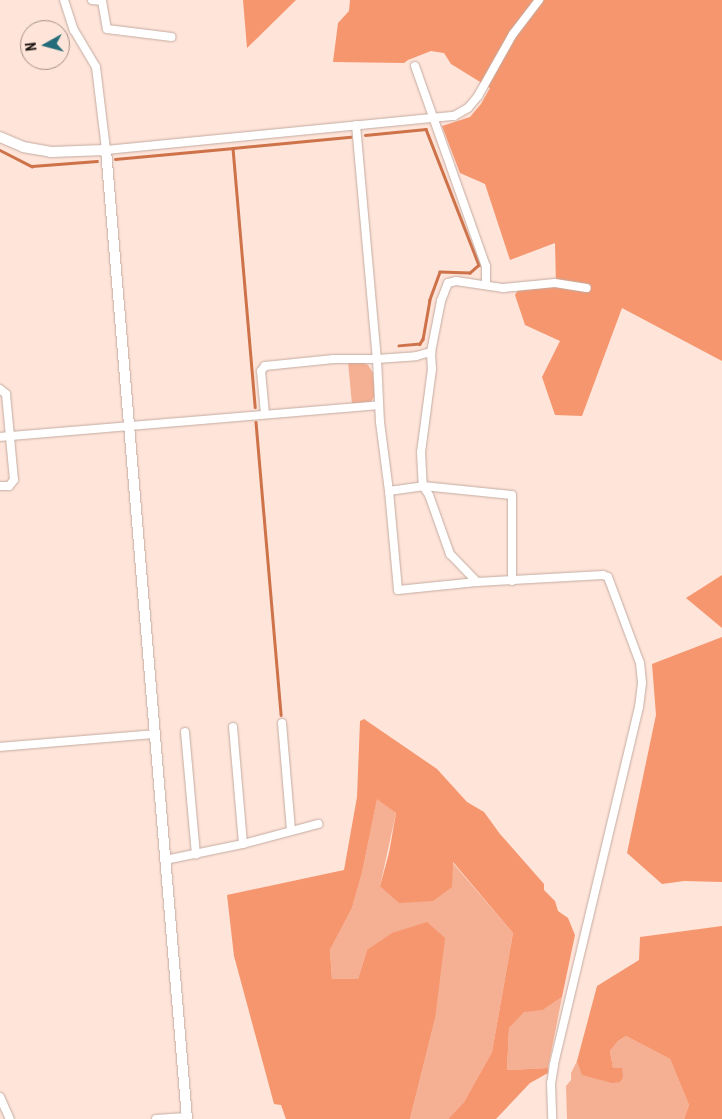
<!DOCTYPE html>
<style>
body{margin:0}
#map{position:relative;width:722px;height:1119px;overflow:hidden;background:#fee4d9;font-family:"Roboto Condensed",sans-serif}
div>[style]{position:absolute}
[style*='--x']{left:calc(var(--x)*1px);top:calc(var(--y)*1px);width:calc(var(--w)*1px);rotate:calc(var(--a)*1deg)}
.green>*{inset:0;background:#f5af92}
.forest>*{inset:0;background:#f6966e}
.stream>*{height:2.5px;margin:-1.25px;padding:0 1.25px;transform-origin:1.25px;border-radius:1.25px;background:#ce724a}
.roads{filter:drop-shadow(0 0 1px #c4aba1) drop-shadow(0 0 1px #c4aba1)}
.minor>*{height:8px;margin:-4px;padding:0 4px;transform-origin:4px;border-radius:4px;background:#fff}
.tertiary>*{height:10px;margin:-5px;padding:0 5px;transform-origin:5px;border-radius:5px;background:#fff}
span{translate:-50% -50%;white-space:nowrap;text-align:center;line-height:1.15;-webkit-text-stroke:4px #fee4d9;paint-order:stroke}
.north{position:absolute;left:20px;top:20px;width:50px;height:50px;box-sizing:border-box;background:#fee4d9;border:1px solid #a49089;border-radius:50%;rotate:263deg;font-size:14px;font-weight:700;line-height:20px;text-align:center;color:#1c1310}
.north::after{content:'';display:block;margin:auto;width:18px;height:22px;background:#246c79;clip-path:polygon(50% 0,100% 100%,50% 72%,0 100%)}
</style>
<div id="map">
<div class="green">
<i style="clip-path:polygon(360px 361px,368px 365px,373px 373px,375px 396px,370px 403px,352px 404px,348px 362px)"></i>
<i style="clip-path:polygon(377px 798px,396px 813px,380px 886px,452px 862px,513px 933px,492px 1052px,464px 1102px,448px 1119px,410px 1119px,435px 1019px,367px 950px,358px 979px,332px 979px,330px 950px,352px 908px,362px 873px)"></i>
<i style="clip-path:polygon(562px 997px,548px 1068px,507px 1070px,509px 1028px,524px 1011px,543px 1010px)"></i>
<i style="clip-path:polygon(626px 1036px,670px 1059px,689px 1105px,684px 1119px,567px 1119px,566px 1086px,571px 1080px,571px 1073px,578px 1059px,613px 1068px,610px 1051px,618px 1041px)"></i>
</div>
<div class="forest">
<i style="clip-path:polygon(243px 0,296px 0,247px 48px)"></i>
<i style="clip-path:polygon(350px 0,722px 0,722px 361px,622px 308px,582px 416px,555px 415px,542px 377px,560px 341px,525px 325px,515px 295px,518px 290px,556px 285px,555px 243px,510px 260px,485px 184px,460px 173px,442px 126px,470px 117px,481px 104px,490px 88px,451px 64px,444px 53px,431px 51px,408px 60px,404px 63px,333px 62px,338px 23px,349px 11px)"></i>
<i style="clip-path:polygon(722px 575px,722px 628px,686px 598px)"></i>
<i style="clip-path:polygon(722px 637px,722px 882px,684px 881px,662px 884px,627px 853px,656px 715px,652px 664px)"></i>
<i style="clip-path:polygon(364px 719px,437px 769px,467px 802px,484px 812px,500px 834px,544px 884px,544px 890px,555px 901px,558px 911px,568px 918px,575px 935px,562px 997px,543px 1010px,524px 1012px,509px 1028px,507px 1070px,548px 1068px,548px 1073px,530px 1083px,496px 1119px,448px 1119px,464px 1102px,492px 1052px,513px 933px,453px 862px,452px 887px,433px 901px,399px 903px,380px 886px,389px 853px,396px 813px,377px 799px,362px 873px,352px 908px,330px 950px,332px 979px,358px 979px,367px 950px,392px 933px,427px 922px,445px 938px,435px 1019px,410px 1119px,286px 1119px,281px 1105px,274px 1104px,234px 956px,227px 895px,344px 870px,357px 797px,360px 721px)"></i>
<i style="clip-path:polygon(722px 926px,722px 1119px,684px 1119px,689px 1105px,670px 1059px,626px 1036px,618px 1041px,610px 1051px,613px 1068px,622px 1068px,623px 1077px,620px 1082px,612px 1083px,582px 1075px,577px 1061px,597px 986px,639px 960px,640px 937px)"></i>
</div>
<div class="stream">
<i style="--x:365;--y:135;--w:61;--a:-5.6"></i>
<i style="--x:426;--y:129;--w:146;--a:68.7"></i>
<i style="--x:479;--y:265;--w:12;--a:138"></i>
<i style="--x:470;--y:273;--w:30;--a:-178"></i>
<i style="--x:440;--y:272;--w:30;--a:110"></i>
<i style="--x:430;--y:300;--w:40;--a:100"></i>
<i style="--x:423;--y:339;--w:6;--a:121"></i>
<i style="--x:420;--y:344;--w:21;--a:175"></i>
<i style="--x:233;--y:148;--w:118;--a:-5.4"></i>
<i style="--x:0;--y:150;--w:36;--a:27"></i>
<i style="--x:32;--y:166;--w:65;--a:-4.4"></i>
<i style="--x:115;--y:159;--w:119;--a:-5.3"></i>
<i style="--x:233;--y:148;--w:260;--a:85.1"></i>
<i style="--x:256;--y:422;--w:294;--a:85.1"></i>
</div>
<div class="roads">
<div class="minor">
<i style="--x:64;--y:0;--w:32;--a:72"></i>
<i style="--x:74;--y:30;--w:43;--a:59.3"></i>
<i style="--x:96;--y:67;--w:84;--a:83.1"></i>
<i style="--x:106;--y:150;--w:350;--a:-5.6"></i>
<i style="--x:454;--y:116;--w:16;--a:-30"></i>
<i style="--x:468;--y:108;--w:16;--a:-50"></i>
<i style="--x:478;--y:96;--w:71;--a:-60.6"></i>
<i style="--x:513;--y:34;--w:43;--a:-52.6"></i>
<i style="--x:92;--y:0;--w:10;--a:6"></i>
<i style="--x:102;--y:1;--w:28;--a:80"></i>
<i style="--x:107;--y:29;--w:65;--a:7"></i>
<i style="--x:415;--y:66;--w:212;--a:70.5"></i>
<i style="--x:486;--y:266;--w:19;--a:90"></i>
<i style="--x:356;--y:125;--w:235;--a:84.9"></i>
<i style="--x:377;--y:359;--w:63;--a:87.3"></i>
<i style="--x:380;--y:422;--w:70;--a:82.6"></i>
<i style="--x:389;--y:491;--w:99;--a:84.8"></i>
<i style="--x:398;--y:590;--w:79;--a:-5.8"></i>
<i style="--x:477;--y:582;--w:126;--a:-3.2"></i>
<i style="--x:603;--y:575;--w:5;--a:22"></i>
<i style="--x:608;--y:577;--w:92;--a:69.6"></i>
<i style="--x:640;--y:663;--w:20;--a:84"></i>
<i style="--x:642;--y:683;--w:24;--a:97"></i>
<i style="--x:639;--y:707;--w:368;--a:103.4"></i>
<i style="--x:554;--y:1065;--w:18;--a:99"></i>
<i style="--x:551;--y:1083;--w:36;--a:88"></i>
<i style="--x:431;--y:352;--w:17;--a:87"></i>
<i style="--x:432;--y:369;--w:84;--a:97.5"></i>
<i style="--x:421;--y:452;--w:34;--a:87"></i>
<i style="--x:423;--y:486;--w:11;--a:56"></i>
<i style="--x:429;--y:495;--w:63;--a:70.4"></i>
<i style="--x:450;--y:554;--w:39;--a:46"></i>
<i style="--x:0;--y:389;--w:8;--a:40"></i>
<i style="--x:6;--y:394;--w:86;--a:84.7"></i>
<i style="--x:14;--y:480;--w:8;--a:130"></i>
<i style="--x:9;--y:486;--w:9;--a:180"></i>
<i style="--x:265;--y:414;--w:43;--a:-95.3"></i>
<i style="--x:261;--y:371;--w:6;--a:-51"></i>
<i style="--x:265;--y:366;--w:69;--a:-5.8"></i>
<i style="--x:334;--y:359;--w:43;--a:0"></i>
<i style="--x:377;--y:359;--w:39;--a:-4"></i>
<i style="--x:416;--y:356;--w:16;--a:-15"></i>
<i style="--x:431;--y:352;--w:52;--a:-78.9"></i>
<i style="--x:441;--y:301;--w:19;--a:-69"></i>
<i style="--x:448;--y:283;--w:8;--a:-14"></i>
<i style="--x:456;--y:281;--w:48;--a:8.5"></i>
<i style="--x:503;--y:288;--w:52;--a:-5.5"></i>
<i style="--x:555;--y:283;--w:32;--a:9"></i>
<i style="--x:0;--y:437;--w:380;--a:-4.8"></i>
<i style="--x:389;--y:491;--w:34;--a:-8"></i>
<i style="--x:423;--y:486;--w:89;--a:5.8"></i>
<i style="--x:512;--y:495;--w:86;--a:90"></i>
<i style="--x:282;--y:723;--w:108;--a:85.2"></i>
<i style="--x:233;--y:727;--w:117;--a:85.1"></i>
<i style="--x:185;--y:732;--w:123;--a:84.9"></i>
<i style="--x:0;--y:747;--w:156;--a:-4.8"></i>
<i style="--x:165;--y:860;--w:80;--a:-11.6"></i>
<i style="--x:243;--y:844;--w:78;--a:-14.9"></i>
<i style="--x:0;--y:1097;--w:24;--a:66"></i>
<i style="--x:156;--y:1119;--w:30;--a:-4"></i>
</div>
<div class="tertiary">
<i style="--x:0;--y:137;--w:25;--a:23"></i>
<i style="--x:23;--y:147;--w:27;--a:10"></i>
<i style="--x:50;--y:152;--w:56;--a:-2"></i>
<i style="--x:106;--y:150;--w:972;--a:85.22"></i>
</div>
</div>
<div class="north">N</div>
</div>
